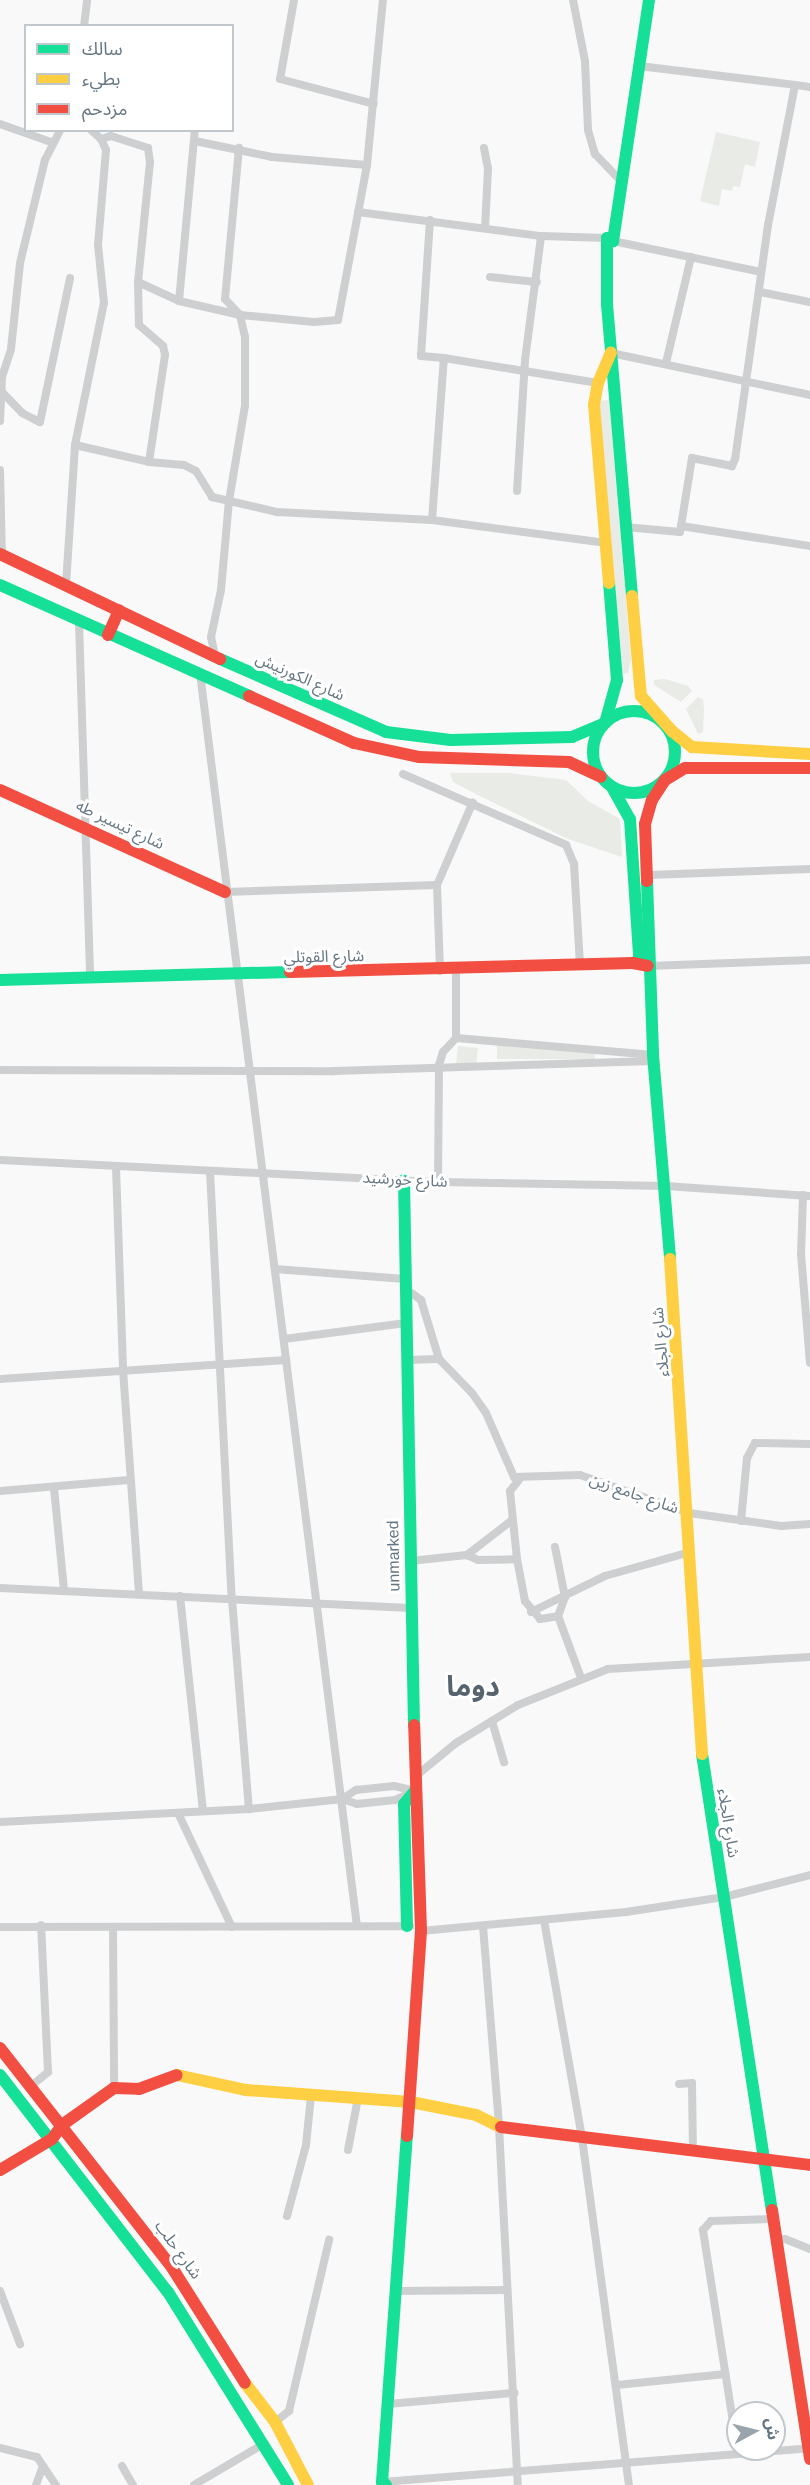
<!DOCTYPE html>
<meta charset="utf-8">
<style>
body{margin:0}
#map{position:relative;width:810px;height:2485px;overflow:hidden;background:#f9f9f9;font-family:Arial,"Noto Sans Arabic",sans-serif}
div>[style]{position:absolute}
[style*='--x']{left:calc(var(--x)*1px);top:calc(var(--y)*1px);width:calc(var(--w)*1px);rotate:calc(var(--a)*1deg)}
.green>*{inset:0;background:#e8ebe6;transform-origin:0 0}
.street>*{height:8px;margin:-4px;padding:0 4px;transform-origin:4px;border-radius:4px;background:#cecfd0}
.fast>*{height:12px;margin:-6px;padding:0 6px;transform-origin:6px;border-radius:6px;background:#16e098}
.fast>.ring{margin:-6px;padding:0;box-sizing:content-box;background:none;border:12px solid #16e098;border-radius:50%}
.slow>*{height:12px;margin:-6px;padding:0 6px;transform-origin:6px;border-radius:6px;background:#ffcf43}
.jam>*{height:12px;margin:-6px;padding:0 6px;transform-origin:6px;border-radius:6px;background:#f24e42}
span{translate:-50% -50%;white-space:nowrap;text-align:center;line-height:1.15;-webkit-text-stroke:6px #fff;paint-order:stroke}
.street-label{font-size:16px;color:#657683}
.town-label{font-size:28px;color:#57646e;font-weight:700}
.legend{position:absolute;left:24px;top:24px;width:210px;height:108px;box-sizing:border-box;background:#fff;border:2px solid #c1c8cd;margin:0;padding:8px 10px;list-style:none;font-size:18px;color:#657683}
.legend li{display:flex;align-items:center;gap:12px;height:30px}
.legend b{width:30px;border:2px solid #c1c8cd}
.north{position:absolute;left:726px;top:2401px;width:60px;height:60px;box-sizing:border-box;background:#fff;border:2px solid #c1c8cd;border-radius:50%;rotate:83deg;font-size:16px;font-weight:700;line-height:24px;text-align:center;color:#657683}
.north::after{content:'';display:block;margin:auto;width:21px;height:27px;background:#99a4ac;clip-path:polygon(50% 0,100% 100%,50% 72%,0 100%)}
</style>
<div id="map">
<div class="green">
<i style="clip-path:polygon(716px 132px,760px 142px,755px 167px,745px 164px,740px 187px,733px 186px,732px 191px,722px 189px,719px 206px,700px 201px)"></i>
<i style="clip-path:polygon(609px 400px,631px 659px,628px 673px,623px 674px,598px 401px)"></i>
<i style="clip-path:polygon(665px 679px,688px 686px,692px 691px,681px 702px,654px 685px,654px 680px)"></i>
<i style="clip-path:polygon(698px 697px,703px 700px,704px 709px,703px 732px,698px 734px,686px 709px)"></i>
<i style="clip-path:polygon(450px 773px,508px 773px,566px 780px,588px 801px,620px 819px,622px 857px,568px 839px,478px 795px,453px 782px)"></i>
<i style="clip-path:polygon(497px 1044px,595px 1053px,595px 1059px,497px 1059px)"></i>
<i style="left:458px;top:1046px;width:20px;height:19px;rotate:6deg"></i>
</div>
<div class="street">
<i style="--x:294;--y:0;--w:80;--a:100"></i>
<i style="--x:280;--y:79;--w:97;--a:14.9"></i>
<i style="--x:573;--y:0;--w:62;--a:78.9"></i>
<i style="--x:585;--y:61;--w:69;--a:87.5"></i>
<i style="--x:588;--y:130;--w:25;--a:74"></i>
<i style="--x:595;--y:154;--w:35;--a:46"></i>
<i style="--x:84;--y:26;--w:26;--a:-83"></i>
<i style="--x:639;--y:66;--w:157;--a:6.9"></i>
<i style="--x:810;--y:87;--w:15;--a:-172"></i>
<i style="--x:795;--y:85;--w:143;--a:100.9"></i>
<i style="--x:768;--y:225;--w:236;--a:98"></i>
<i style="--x:735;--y:459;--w:8;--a:113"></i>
<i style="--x:732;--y:466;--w:41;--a:-168.7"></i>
<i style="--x:692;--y:458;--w:69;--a:99.2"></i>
<i style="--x:681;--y:526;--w:131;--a:8.8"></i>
<i style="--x:0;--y:124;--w:54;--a:19.4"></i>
<i style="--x:101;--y:139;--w:10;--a:-17"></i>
<i style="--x:111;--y:136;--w:39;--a:18"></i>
<i style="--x:148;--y:148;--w:14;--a:82"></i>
<i style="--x:150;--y:162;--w:121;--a:95.7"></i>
<i style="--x:138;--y:282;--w:45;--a:24.9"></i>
<i style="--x:179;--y:301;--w:63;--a:12.9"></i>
<i style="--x:240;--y:315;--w:74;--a:5.4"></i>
<i style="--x:314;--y:322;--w:24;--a:-5"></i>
<i style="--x:338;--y:320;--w:158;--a:-79.4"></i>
<i style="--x:367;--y:165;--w:166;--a:-84.5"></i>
<i style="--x:195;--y:141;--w:79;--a:11.7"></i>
<i style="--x:272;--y:157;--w:95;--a:4.8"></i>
<i style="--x:484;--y:148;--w:21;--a:79"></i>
<i style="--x:488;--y:169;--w:59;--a:92.9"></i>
<i style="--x:358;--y:212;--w:185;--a:7.5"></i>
<i style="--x:541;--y:236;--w:66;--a:1.7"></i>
<i style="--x:430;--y:220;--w:136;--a:93.8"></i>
<i style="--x:421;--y:356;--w:23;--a:5"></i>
<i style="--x:613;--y:241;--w:151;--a:11.8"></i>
<i style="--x:490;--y:277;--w:47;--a:6.1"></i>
<i style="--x:138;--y:282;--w:43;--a:88.7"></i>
<i style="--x:139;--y:325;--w:32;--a:41"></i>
<i style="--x:163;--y:346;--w:9;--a:77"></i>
<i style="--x:165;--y:355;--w:108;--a:98.5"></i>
<i style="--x:760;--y:292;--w:51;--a:11.3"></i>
<i style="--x:179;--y:301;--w:172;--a:-84.7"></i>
<i style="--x:611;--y:353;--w:203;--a:11.9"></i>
<i style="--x:666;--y:363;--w:109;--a:-76.7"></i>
<i style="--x:2;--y:392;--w:29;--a:46"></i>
<i style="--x:22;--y:413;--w:20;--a:27"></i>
<i style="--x:40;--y:422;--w:147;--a:-78.2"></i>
<i style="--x:0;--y:421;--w:44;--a:-87.4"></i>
<i style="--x:2;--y:377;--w:29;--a:-72"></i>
<i style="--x:11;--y:349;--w:86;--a:-84"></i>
<i style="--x:20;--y:263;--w:106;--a:-76.4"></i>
<i style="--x:45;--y:160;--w:34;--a:-63"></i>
<i style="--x:75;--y:445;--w:76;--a:12.9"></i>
<i style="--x:149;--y:462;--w:35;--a:5"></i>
<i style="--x:184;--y:465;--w:13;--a:27"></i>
<i style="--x:196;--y:471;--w:31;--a:58"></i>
<i style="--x:212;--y:497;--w:67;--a:13"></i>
<i style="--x:277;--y:512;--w:155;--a:3"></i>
<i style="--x:432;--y:520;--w:176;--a:7.5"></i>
<i style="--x:0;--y:470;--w:85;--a:88.7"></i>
<i style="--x:517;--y:491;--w:131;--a:-86.5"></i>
<i style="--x:525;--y:360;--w:125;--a:-82.6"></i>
<i style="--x:432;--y:520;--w:162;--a:-85.8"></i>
<i style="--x:444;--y:358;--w:156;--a:9.2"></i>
<i style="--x:625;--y:527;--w:55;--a:5.2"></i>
<i style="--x:680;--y:532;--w:6;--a:-81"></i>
<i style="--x:66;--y:585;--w:140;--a:-86.3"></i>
<i style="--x:75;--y:445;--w:145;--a:-78.5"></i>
<i style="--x:104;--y:303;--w:58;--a:-95.9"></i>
<i style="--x:98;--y:245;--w:95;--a:-85.2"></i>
<i style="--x:106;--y:150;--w:12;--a:-114"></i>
<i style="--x:101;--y:139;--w:13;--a:-138"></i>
<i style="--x:79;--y:622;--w:354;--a:88.2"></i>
<i style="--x:215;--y:657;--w:20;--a:-101"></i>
<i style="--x:211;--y:637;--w:48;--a:-78"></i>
<i style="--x:221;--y:590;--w:89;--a:-84.9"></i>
<i style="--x:229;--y:501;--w:97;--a:-80.5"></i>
<i style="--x:245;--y:405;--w:68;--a:-90"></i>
<i style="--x:245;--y:337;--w:23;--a:-103"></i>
<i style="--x:240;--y:315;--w:22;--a:-133"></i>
<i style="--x:225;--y:299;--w:152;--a:-84.7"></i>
<i style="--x:200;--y:673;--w:1263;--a:82.86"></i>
<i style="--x:403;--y:774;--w:178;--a:23.5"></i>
<i style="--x:566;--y:845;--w:21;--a:67"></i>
<i style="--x:574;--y:864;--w:101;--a:86.6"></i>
<i style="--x:649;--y:875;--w:161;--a:-2.1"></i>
<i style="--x:225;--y:892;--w:212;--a:-1.9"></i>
<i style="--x:648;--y:966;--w:162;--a:-2.1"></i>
<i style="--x:440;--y:971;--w:86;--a:-92"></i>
<i style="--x:437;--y:885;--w:90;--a:-66.6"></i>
<i style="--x:456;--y:1038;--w:69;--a:-90"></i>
<i style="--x:0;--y:1070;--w:334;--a:0.2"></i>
<i style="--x:334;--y:1071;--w:319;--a:-1.8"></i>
<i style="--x:0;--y:1160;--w:439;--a:2.9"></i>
<i style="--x:438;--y:1182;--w:228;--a:1"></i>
<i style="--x:666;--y:1186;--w:144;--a:4"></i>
<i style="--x:116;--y:1167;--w:203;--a:88"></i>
<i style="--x:123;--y:1370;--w:224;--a:85.9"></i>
<i style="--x:210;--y:1171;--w:429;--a:87.1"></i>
<i style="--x:232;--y:1599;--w:211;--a:85.4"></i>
<i style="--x:438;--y:1182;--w:117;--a:-89.5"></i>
<i style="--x:439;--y:1065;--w:14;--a:-73"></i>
<i style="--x:443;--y:1052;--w:19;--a:-47"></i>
<i style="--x:456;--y:1038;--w:198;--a:4.9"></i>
<i style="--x:803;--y:1195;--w:59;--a:91.9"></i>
<i style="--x:801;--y:1254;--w:109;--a:85.3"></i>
<i style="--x:275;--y:1269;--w:130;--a:4.4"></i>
<i style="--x:406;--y:1289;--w:19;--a:36"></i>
<i style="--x:421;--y:1300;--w:62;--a:73"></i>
<i style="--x:439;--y:1359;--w:47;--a:45.9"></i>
<i style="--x:472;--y:1393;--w:24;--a:55"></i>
<i style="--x:486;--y:1413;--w:70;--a:66.4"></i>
<i style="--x:514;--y:1477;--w:66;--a:-1.7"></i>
<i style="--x:580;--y:1475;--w:115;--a:19.2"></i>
<i style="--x:689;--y:1513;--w:93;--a:8"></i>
<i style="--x:781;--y:1526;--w:29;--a:-4"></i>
<i style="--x:284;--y:1339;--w:123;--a:-7.5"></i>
<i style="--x:407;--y:1360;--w:32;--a:-2"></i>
<i style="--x:0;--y:1379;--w:287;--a:-3.8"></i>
<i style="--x:54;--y:1488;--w:102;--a:84.4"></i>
<i style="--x:0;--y:1491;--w:129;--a:-4.9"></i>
<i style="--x:511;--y:1521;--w:56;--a:142.3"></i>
<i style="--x:467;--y:1555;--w:12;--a:24"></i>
<i style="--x:478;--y:1560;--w:39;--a:-1"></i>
<i style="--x:517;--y:1559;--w:43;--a:79.2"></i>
<i style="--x:525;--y:1601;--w:23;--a:50"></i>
<i style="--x:540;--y:1619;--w:18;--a:-9"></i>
<i style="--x:558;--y:1616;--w:66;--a:69.6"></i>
<i style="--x:741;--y:1521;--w:63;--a:-84.6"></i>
<i style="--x:747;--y:1458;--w:17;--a:-62"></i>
<i style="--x:755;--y:1443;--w:55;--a:1"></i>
<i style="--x:555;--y:1547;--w:51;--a:78.7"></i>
<i style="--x:565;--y:1597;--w:20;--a:110"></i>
<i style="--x:517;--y:1559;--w:68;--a:-95.9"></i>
<i style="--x:510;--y:1491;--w:14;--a:-51"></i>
<i style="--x:410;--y:1561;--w:57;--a:-6"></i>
<i style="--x:0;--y:1588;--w:411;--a:2.8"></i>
<i style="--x:180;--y:1596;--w:215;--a:83.9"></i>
<i style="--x:531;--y:1612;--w:82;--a:-25.9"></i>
<i style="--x:605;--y:1576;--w:88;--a:-15.8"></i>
<i style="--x:492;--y:1721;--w:43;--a:73.7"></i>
<i style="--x:416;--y:1776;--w:52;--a:-39.5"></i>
<i style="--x:456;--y:1743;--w:73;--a:-31.5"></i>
<i style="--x:518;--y:1705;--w:97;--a:-21.8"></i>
<i style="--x:608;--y:1669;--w:202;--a:-3.4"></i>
<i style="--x:342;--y:1799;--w:17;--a:-33"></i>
<i style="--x:356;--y:1790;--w:38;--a:-6"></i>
<i style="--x:394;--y:1786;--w:22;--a:13"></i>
<i style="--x:178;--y:1813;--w:126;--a:64.7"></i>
<i style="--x:0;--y:1822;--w:249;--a:-3"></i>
<i style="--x:249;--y:1809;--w:94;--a:-6.1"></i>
<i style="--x:342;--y:1799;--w:16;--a:18"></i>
<i style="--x:357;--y:1804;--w:38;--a:-6"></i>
<i style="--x:395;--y:1800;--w:20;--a:-24"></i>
<i style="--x:544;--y:1920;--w:221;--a:80.1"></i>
<i style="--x:582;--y:2138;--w:350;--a:82.3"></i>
<i style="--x:483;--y:1926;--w:202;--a:85.4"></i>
<i style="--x:499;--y:2127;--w:359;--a:87"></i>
<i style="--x:0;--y:1927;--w:410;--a:-0.1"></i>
<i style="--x:113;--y:1927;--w:161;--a:89.6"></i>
<i style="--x:421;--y:1931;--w:206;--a:-5.3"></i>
<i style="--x:626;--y:1912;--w:99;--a:-8.7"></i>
<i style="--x:724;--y:1897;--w:89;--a:-14.3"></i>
<i style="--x:679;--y:2084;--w:13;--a:-4"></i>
<i style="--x:692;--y:2083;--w:69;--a:89.2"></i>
<i style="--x:31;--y:2086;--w:22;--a:-39"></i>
<i style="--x:48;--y:2072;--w:147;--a:-92.7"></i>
<i style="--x:348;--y:2150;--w:53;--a:-79.1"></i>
<i style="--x:287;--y:2216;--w:73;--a:-75"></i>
<i style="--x:306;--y:2145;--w:49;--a:-84.2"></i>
<i style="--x:776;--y:2240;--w:9;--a:-6"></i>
<i style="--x:785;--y:2239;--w:27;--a:22"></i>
<i style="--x:0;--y:2291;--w:57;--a:69.3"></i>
<i style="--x:395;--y:2291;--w:112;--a:-0.5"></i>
<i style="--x:617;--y:2385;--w:109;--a:-5.8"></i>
<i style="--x:388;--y:2404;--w:127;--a:-5"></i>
<i style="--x:275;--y:2422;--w:18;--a:-38"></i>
<i style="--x:289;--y:2411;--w:176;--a:-76.8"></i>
<i style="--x:0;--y:2448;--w:38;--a:14"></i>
<i style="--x:37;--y:2457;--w:34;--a:56"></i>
<i style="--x:738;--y:2454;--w:227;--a:-98.9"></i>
<i style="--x:703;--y:2230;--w:12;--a:-48"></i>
<i style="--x:711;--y:2221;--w:61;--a:-1.9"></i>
<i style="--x:122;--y:2466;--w:22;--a:60"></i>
<i style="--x:382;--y:2482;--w:429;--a:-4.5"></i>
<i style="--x:36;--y:2485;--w:20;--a:-70"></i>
<i style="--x:194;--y:2485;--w:82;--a:-30.6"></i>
</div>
<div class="fast">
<i style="--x:0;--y:585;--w:273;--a:24"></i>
<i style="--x:632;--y:596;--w:292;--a:-94.9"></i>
<i style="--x:607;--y:305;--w:67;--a:-90"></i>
<i style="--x:607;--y:238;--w:7;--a:27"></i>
<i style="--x:613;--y:241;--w:244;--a:-81.5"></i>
<i style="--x:220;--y:659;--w:181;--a:23.7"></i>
<i style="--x:386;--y:732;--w:65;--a:7"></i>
<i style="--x:451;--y:740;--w:121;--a:-1.4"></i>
<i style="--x:572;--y:737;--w:36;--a:-23"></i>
<i style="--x:605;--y:723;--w:45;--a:-74.4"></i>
<i style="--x:617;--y:680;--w:97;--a:-94.7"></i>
<i class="ring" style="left:593px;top:711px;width:70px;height:70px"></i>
<i style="--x:612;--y:787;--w:37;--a:61"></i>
<i style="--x:630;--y:819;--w:137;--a:86.2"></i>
<i style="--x:639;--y:956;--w:13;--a:48"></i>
<i style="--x:647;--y:881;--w:174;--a:88"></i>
<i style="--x:653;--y:1055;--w:205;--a:85.2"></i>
<i style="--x:0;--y:980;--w:290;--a:-1.6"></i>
<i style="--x:404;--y:1180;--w:545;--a:88.95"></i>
<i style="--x:702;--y:1754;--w:461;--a:81.3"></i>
<i style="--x:407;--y:1926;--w:122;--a:-91.4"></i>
<i style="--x:404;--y:1804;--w:17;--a:-50"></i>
<i style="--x:0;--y:2075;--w:274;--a:52.3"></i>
<i style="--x:168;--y:2292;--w:227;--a:58.1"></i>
<i style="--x:386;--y:2485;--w:5;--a:-143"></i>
<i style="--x:382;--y:2482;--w:347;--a:-85.9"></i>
</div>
<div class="slow">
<i style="--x:609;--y:583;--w:179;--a:-94.8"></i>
<i style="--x:594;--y:405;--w:22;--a:-80"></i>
<i style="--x:598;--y:383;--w:33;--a:-67"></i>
<i style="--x:632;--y:596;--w:100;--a:84.9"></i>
<i style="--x:641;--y:696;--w:47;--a:48.5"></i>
<i style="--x:672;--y:731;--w:26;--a:39"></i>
<i style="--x:692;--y:747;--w:118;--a:3.4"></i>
<i style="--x:670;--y:1259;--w:496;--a:86.3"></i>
<i style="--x:177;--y:2075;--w:71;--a:12.3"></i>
<i style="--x:246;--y:2090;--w:165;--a:4.2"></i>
<i style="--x:411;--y:2102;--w:66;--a:11.3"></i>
<i style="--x:476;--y:2115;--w:28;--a:26"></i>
<i style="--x:245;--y:2383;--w:49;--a:52.4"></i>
<i style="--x:275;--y:2422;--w:71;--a:62.4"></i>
</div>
<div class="jam">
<i style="--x:0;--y:554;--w:244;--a:25.5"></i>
<i style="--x:108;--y:635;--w:27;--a:-66"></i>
<i style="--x:249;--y:696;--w:115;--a:24.1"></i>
<i style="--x:354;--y:743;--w:66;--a:12.2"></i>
<i style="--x:419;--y:757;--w:150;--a:1.9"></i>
<i style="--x:569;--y:762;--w:35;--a:25"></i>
<i style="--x:0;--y:790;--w:247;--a:24.4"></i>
<i style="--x:647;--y:881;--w:57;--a:-92"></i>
<i style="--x:645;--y:824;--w:25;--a:-74"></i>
<i style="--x:652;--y:800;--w:24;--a:-57"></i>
<i style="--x:665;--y:780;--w:23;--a:-31"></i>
<i style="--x:685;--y:768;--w:125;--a:0"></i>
<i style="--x:290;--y:972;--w:343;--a:-1.5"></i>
<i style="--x:633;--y:963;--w:15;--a:11"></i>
<i style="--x:0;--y:2048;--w:277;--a:51.9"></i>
<i style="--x:171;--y:2266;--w:138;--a:57.7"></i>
<i style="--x:501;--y:2127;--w:311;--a:7"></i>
<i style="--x:407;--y:2136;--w:205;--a:-86.1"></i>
<i style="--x:421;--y:1931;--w:206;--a:-91.9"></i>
<i style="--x:0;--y:2170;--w:61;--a:-30.8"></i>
<i style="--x:52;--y:2139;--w:17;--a:-54"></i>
<i style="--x:62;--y:2125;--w:64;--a:-35.4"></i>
<i style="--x:114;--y:2088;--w:25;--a:2"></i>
<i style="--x:139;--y:2089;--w:40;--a:-20.2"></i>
<i style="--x:772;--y:2210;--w:252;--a:81.3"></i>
</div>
<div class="street-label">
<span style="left:300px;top:677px;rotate:24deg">شارع الكورنيش</span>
<span style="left:120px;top:825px;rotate:25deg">شارع تيسير طه</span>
<span style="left:324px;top:957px;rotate:-1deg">شارع القوتلي</span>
<span style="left:405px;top:1180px;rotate:3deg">شارع خورشيد</span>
<span style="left:661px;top:1342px;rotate:-95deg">شارع الجلاء</span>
<span style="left:634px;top:1494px;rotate:19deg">شارع جامع زين</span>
<span style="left:394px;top:1556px;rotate:-91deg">unmarked</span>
<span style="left:728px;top:1823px;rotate:81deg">شارع الجلاء</span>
<span style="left:178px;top:2250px;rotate:54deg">شارع حلب</span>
</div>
<div class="town-label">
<span style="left:473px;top:1687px">دوما</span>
</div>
<ul class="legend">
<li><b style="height:8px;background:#16e098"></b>سالك</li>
<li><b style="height:8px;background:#ffcf43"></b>بطيء</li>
<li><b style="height:8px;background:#f24e42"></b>مزدحم</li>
</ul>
<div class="north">ش</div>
</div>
